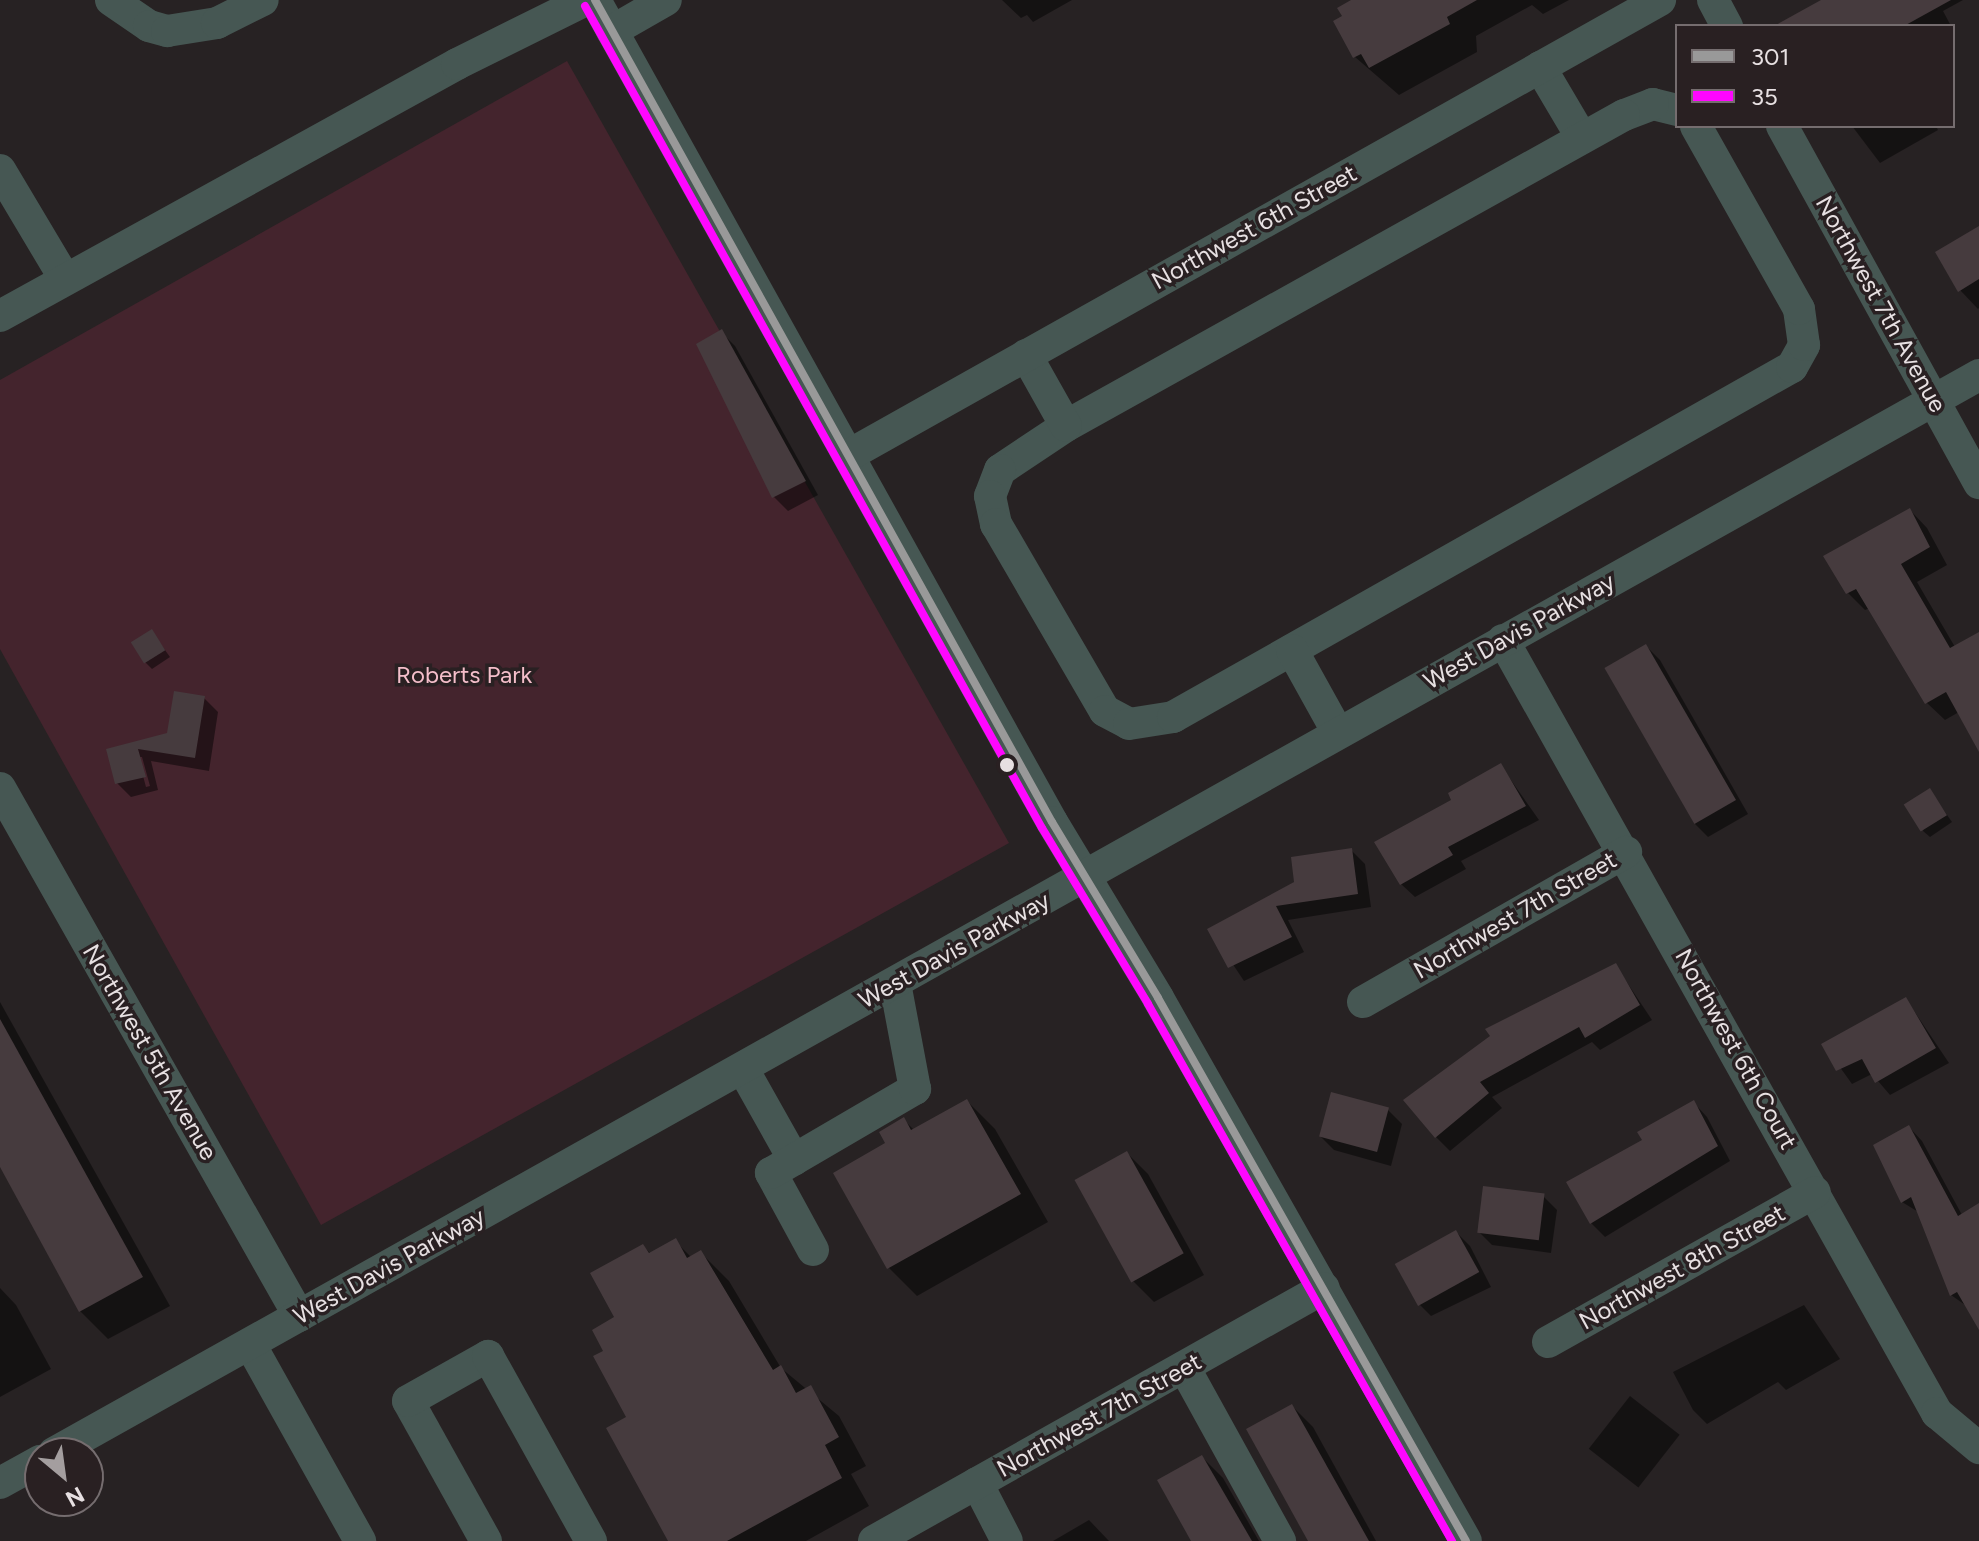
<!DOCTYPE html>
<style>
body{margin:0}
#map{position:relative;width:1979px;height:1541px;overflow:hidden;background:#272223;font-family:Figtree,sans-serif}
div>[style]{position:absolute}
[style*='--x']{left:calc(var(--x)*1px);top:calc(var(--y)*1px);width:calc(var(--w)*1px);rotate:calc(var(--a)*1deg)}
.green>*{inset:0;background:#44242d}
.shadow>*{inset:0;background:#0007;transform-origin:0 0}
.building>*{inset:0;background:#463b3e;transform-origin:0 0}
.minor>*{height:32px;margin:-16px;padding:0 16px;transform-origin:16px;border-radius:16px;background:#465753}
.bus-1>*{height:8px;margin:-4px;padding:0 4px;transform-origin:4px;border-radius:4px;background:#999}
.bus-2>*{height:8px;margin:-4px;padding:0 4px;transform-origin:4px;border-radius:4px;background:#ff06ff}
.dots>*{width:22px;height:22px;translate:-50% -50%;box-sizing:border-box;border:4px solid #292022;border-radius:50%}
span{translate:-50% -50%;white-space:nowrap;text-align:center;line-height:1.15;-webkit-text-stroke:7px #292022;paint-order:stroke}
.street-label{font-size:24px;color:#e7e0e2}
.park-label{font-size:24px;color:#f4beca}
.legend{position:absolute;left:1675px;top:24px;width:280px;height:104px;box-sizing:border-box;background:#292022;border:2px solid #756d6f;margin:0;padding:10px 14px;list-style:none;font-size:24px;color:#e7e0e2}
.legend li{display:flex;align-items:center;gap:16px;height:40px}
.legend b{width:40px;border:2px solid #756d6f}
.north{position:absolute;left:24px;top:1437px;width:80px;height:80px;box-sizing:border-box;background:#292022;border:2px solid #756d6f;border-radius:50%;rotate:151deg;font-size:22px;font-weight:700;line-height:32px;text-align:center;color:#e7e0e2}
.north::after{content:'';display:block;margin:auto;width:28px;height:36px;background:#a49e9f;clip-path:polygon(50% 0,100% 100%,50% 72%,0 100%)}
</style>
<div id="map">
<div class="green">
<i style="clip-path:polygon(567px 61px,1009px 843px,321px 1225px,0 649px,0 380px)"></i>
</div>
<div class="shadow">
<i style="clip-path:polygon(1002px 0,1072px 0,1033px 22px,1027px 15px,1021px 18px)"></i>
<i style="clip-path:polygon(1356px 0,1569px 0,1543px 14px,1532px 5px,1476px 36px,1477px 52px,1399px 95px,1355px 57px,1344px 17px)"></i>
<i style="clip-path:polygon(1825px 0,1963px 0,1943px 11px,1951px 26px,1808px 26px)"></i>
<i style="clip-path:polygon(1852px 126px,1936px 126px,1938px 130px,1880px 163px)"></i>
<i style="clip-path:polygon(1979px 229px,1979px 308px,1978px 309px,1960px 290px)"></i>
<i style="clip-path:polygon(721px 332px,735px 346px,818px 495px,788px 511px,774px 497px)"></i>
<i style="clip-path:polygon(1910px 510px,1927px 528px,1947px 565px,1917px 582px,1955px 647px,1979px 638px,1979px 742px,1959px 712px,1945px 720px,1927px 703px,1870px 608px,1865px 610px,1848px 593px)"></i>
<i style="clip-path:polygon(152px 632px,170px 657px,152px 669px,145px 662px)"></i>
<i style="clip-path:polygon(1646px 646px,1660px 660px,1748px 814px,1708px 837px,1694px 823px)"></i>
<i style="clip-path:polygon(evenodd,204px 698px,218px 712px,209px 771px,151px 761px,158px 790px,131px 797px,117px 783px,108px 750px,169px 735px,204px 698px,138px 757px,142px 757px,150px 786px,146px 787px,138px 757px)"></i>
<i style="clip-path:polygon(1501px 766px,1539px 820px,1461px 861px,1466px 869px,1415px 897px,1401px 884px,1454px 801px)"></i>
<i style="clip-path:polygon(1930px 791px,1952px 822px,1930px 837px,1923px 831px)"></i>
<i style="clip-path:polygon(1351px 850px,1365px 864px,1371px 907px,1288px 920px,1304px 952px,1244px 981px,1210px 930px)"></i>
<i style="clip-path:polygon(1616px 966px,1652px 1020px,1600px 1050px,1592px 1042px,1492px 1097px,1502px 1108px,1450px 1151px,1436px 1137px,1492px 1037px)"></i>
<i style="clip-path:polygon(1906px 999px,1949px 1063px,1890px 1095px,1872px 1074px,1852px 1084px,1824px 1045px)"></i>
<i style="clip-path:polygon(0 1002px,170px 1306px,108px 1339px,80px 1311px,0 1163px)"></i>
<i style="clip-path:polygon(967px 1101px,995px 1129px,1048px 1222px,917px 1296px,889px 1268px,836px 1174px,888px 1144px,904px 1120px,915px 1131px)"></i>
<i style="clip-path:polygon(1694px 1103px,1707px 1117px,1730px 1161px,1605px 1237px,1591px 1223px,1645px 1141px)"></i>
<i style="clip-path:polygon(1388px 1110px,1402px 1124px,1391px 1166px,1334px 1150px,1320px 1136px)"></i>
<i style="clip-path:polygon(1909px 1127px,1922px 1141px,1962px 1215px,1979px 1205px,1979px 1326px,1968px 1307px,1951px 1295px,1920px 1213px,1902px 1202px)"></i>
<i style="clip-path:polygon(1127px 1153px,1148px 1174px,1204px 1275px,1154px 1302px,1133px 1281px,1077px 1181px)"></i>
<i style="clip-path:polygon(1543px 1196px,1557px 1210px,1551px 1253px,1492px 1245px,1478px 1231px)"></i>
<i style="clip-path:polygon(1456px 1232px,1470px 1246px,1491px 1287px,1431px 1316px,1417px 1302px)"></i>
<i style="clip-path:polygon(675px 1241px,692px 1258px,701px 1253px,729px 1281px,781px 1368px,839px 1416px,866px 1466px,851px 1474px,869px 1506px,806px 1541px,670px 1541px,606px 1351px,643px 1246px,651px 1254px)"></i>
<i style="clip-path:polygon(0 1288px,16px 1305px,51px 1369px,0 1397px)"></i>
<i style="clip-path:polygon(1804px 1305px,1840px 1359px,1786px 1390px,1778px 1382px,1707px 1424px,1693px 1410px,1673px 1372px)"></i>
<i style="left:1630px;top:1396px;width:63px;height:67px;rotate:38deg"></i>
<i style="clip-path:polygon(1292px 1406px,1313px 1427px,1376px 1541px,1311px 1541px)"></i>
<i style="clip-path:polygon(1202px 1457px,1223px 1478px,1259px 1541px,1194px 1541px)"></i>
<i style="clip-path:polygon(1089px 1520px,1109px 1541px,1053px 1541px)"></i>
</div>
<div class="building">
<i style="clip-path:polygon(1351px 0,1477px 0,1447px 17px,1450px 24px,1369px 68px,1361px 54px,1353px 58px,1333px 21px,1342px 16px,1337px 8px)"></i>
<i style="clip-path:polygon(1821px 0,1951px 0,1904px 26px,1774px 26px)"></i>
<i style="clip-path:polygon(1979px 226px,1979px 279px,1958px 292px,1935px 252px)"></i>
<i style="clip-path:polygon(722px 329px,806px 481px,772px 498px,696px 344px)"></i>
<i style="clip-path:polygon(1910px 508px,1930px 547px,1901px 564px,1950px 648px,1979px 632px,1979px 752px,1946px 692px,1925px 704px,1856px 589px,1846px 594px,1823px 556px)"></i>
<i style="left:152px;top:629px;width:25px;height:25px;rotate:58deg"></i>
<i style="left:1646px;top:644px;width:180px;height:48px;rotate:60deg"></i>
<i style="clip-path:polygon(174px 691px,205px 696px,195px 758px,138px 749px,146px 777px,115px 784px,106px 749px,167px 733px)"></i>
<i style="clip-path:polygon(1501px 763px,1526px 806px,1448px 847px,1453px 855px,1400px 885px,1374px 842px,1451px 800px,1448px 793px)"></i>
<i style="left:1930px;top:788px;width:32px;height:31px;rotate:58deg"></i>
<i style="clip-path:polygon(1352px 848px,1358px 894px,1276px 906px,1292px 937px,1228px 968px,1207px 929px,1294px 882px,1291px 857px)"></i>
<i style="clip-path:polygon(1616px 963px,1640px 1005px,1585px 1038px,1579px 1027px,1480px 1082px,1489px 1093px,1435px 1138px,1403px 1100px,1490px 1036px,1485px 1029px)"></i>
<i style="clip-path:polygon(1906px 997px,1936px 1048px,1875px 1083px,1862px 1059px,1836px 1071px,1821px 1044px)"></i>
<i style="clip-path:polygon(0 1019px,143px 1277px,79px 1312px,0 1167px)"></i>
<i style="left:1331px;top:1092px;width:60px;height:46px;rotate:15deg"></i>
<i style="clip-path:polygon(967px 1099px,1021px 1194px,887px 1269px,833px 1173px,885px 1143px,879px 1132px,904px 1117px,911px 1130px)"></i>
<i style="clip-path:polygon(1694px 1100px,1718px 1146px,1590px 1224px,1566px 1182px,1642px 1140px,1637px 1132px)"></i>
<i style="clip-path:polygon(1909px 1125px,1958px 1216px,1979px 1203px,1979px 1330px,1957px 1292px,1950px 1296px,1911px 1197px,1901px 1203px,1873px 1145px)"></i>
<i style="left:1127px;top:1151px;width:117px;height:60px;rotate:61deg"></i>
<i style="left:1483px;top:1186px;width:62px;height:47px;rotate:7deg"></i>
<i style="left:1456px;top:1230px;width:48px;height:70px;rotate:61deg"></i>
<i style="clip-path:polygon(676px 1238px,687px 1258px,701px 1250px,773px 1370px,781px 1365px,796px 1393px,811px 1385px,839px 1437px,825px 1445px,842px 1478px,727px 1541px,668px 1541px,606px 1428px,626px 1417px,593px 1356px,603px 1351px,592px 1330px,614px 1317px,590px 1273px,643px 1244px,649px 1253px)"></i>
<i style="clip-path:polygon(1292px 1404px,1369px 1541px,1308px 1541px,1246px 1429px)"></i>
<i style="clip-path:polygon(1202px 1455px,1252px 1541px,1191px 1541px,1157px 1480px)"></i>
</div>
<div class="minor">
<i style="--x:111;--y:0;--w:46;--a:34.4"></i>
<i style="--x:149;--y:26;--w:19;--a:16"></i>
<i style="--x:167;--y:31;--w:51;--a:-9.1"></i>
<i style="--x:217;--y:23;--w:51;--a:-26.6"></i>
<i style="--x:595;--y:0;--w:940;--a:60.93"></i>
<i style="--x:1052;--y:822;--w:205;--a:58.9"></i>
<i style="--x:1158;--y:998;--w:624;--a:60.44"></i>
<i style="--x:1713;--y:0;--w:30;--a:62"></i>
<i style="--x:612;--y:31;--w:62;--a:-29.9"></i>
<i style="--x:1540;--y:67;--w:82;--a:59.4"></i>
<i style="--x:1677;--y:110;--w:25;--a:-166"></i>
<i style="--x:1653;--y:104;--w:31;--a:159"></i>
<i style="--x:1624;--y:115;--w:639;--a:150.87"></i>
<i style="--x:1066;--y:426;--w:79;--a:146.3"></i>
<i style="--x:1000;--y:470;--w:28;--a:111"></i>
<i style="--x:990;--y:496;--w:29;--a:78"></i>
<i style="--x:996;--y:524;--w:216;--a:59.8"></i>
<i style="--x:1105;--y:711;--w:27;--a:28"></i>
<i style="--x:1129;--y:724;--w:45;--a:-9"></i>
<i style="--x:1173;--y:717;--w:711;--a:-29.49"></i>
<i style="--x:1792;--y:367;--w:25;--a:-61"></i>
<i style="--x:1804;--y:345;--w:36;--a:-98"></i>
<i style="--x:1799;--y:309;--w:210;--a:-119.4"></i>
<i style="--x:1782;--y:126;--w:408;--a:61.1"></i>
<i style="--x:0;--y:170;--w:127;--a:59.2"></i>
<i style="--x:0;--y:316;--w:522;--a:-28.87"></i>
<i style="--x:457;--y:64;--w:144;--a:-26.4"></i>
<i style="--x:1026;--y:355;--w:81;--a:60.6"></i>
<i style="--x:849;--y:455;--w:930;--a:-29.29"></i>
<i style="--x:1503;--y:640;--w:887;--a:60.69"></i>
<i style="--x:1937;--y:1413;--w:55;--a:39.8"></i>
<i style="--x:1292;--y:650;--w:95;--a:61"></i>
<i style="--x:0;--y:788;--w:607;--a:60.48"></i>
<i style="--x:1363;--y:1002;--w:303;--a:-29.7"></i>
<i style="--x:743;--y:1069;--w:104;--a:60.7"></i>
<i style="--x:813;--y:1250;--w:88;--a:-118.6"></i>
<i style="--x:771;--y:1173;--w:167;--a:-30.3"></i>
<i style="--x:915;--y:1089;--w:108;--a:-100.7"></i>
<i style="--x:1548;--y:1342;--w:306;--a:-29.3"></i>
<i style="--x:250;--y:1344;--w:226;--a:60.8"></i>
<i style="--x:1184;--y:1367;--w:199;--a:61.1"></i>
<i style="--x:54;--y:1453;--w:2206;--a:-29.25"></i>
<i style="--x:0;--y:1483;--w:46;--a:-28.8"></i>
<i style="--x:977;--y:1483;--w:65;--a:62.7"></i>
<i style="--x:486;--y:1541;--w:160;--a:-119.1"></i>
<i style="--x:408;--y:1401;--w:92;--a:-29.4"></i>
<i style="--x:488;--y:1356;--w:212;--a:60.9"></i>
<i style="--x:874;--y:1541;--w:516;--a:-29.35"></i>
</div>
<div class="bus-1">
<i style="--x:595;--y:0;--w:940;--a:60.93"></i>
<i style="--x:1052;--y:822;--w:205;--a:58.9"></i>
<i style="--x:1158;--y:998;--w:624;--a:60.44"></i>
</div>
<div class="bus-2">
<i style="--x:585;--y:6;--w:940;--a:60.93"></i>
<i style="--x:1042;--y:828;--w:205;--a:58.9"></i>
<i style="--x:1148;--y:1004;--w:617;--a:60.49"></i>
</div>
<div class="dots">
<i style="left:1007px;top:765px;background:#e7e0e2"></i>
</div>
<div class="street-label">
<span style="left:1254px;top:227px;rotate:-29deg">Northwest 6th Street</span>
<span style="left:1881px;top:304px;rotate:61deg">Northwest 7th Avenue</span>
<span style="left:1519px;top:631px;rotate:-29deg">West Davis Parkway</span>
<span style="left:1515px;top:915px;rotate:-30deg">Northwest 7th Street</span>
<span style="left:954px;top:950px;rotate:-29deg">West Davis Parkway</span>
<span style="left:1736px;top:1049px;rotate:61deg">Northwest 6th Court</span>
<span style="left:150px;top:1052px;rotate:60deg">Northwest 5th Avenue</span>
<span style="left:389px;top:1266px;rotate:-29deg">West Davis Parkway</span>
<span style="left:1682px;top:1267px;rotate:-29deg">Northwest 8th Street</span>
<span style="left:1099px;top:1415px;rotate:-29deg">Northwest 7th Street</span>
</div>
<div class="park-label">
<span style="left:464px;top:675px">Roberts Park</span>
</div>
<ul class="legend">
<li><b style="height:10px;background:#999"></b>301</li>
<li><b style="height:10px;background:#ff06ff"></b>35</li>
</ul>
<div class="north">N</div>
</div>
